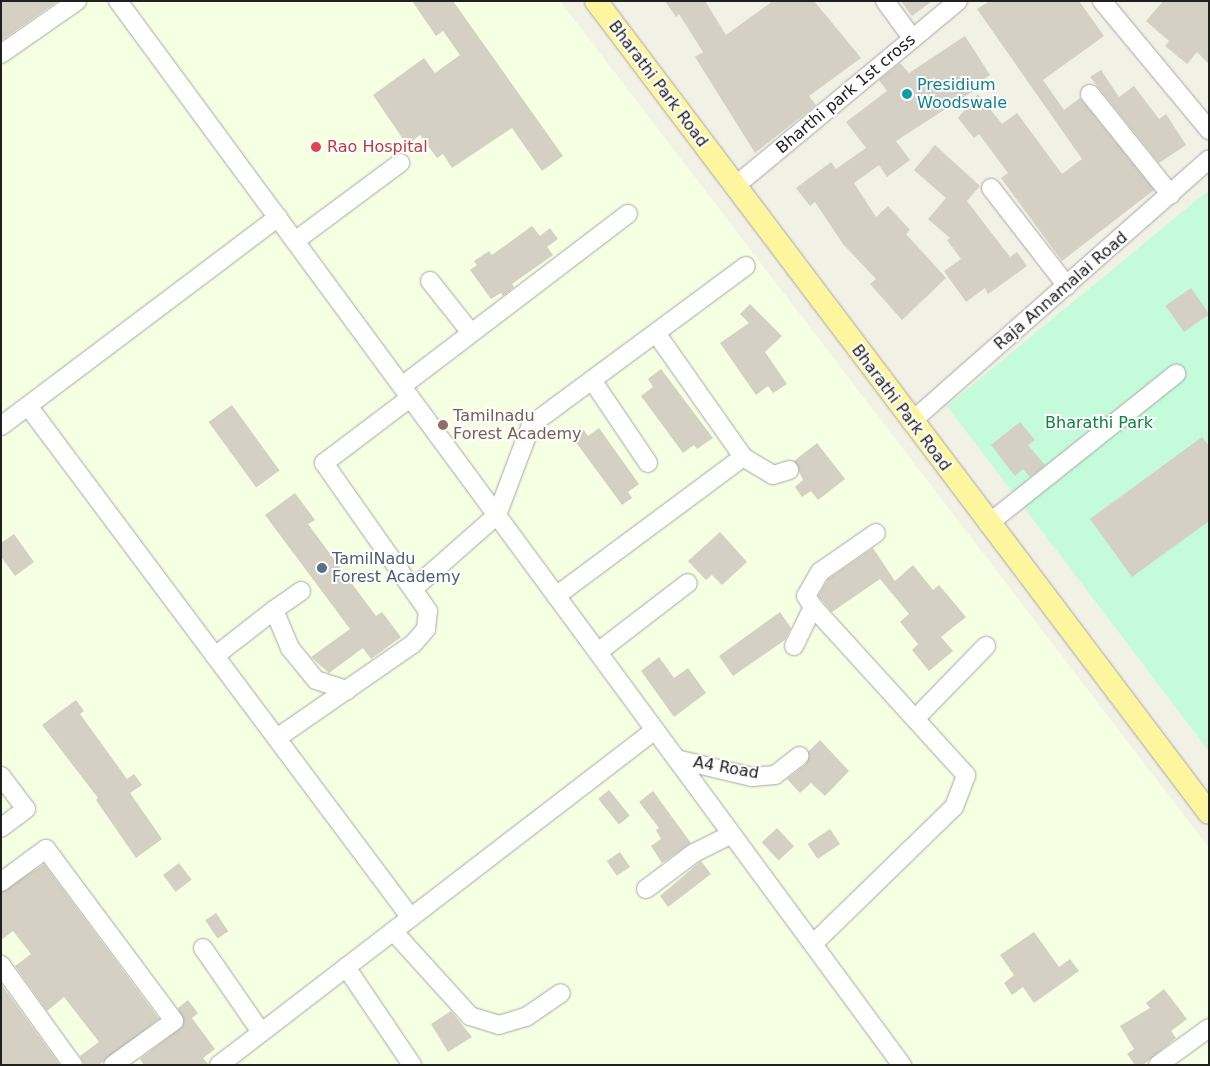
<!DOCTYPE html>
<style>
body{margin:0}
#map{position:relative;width:1210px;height:1066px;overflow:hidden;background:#f1f1e6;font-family:"DejaVu Sans",sans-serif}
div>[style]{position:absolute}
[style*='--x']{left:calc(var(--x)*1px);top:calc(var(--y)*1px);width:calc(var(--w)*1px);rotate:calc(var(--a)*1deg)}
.education>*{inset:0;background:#f5ffe1}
.park>*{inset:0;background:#c3fbdb}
.building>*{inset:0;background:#d4d0c3;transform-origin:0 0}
.roads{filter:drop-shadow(0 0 1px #a7a7a7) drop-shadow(0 0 1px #a7a7a7)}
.minor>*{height:18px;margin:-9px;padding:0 9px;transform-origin:9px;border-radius:9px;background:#fff}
.major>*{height:22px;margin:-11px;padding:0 11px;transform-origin:11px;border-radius:11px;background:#fef69e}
.dots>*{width:14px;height:14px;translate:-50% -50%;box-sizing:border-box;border:2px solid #fff;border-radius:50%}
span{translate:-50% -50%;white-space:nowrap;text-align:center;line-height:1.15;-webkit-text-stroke:4px #fff;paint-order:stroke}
.street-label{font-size:16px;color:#202020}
.culture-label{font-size:16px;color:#0d838f}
.left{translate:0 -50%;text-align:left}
.health-label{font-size:16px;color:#be3a42}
.education-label{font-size:16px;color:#785e54}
.park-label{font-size:16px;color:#08843e}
.service-label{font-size:16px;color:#4e5e75}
.frame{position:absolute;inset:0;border:2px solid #202020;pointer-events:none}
</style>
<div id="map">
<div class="education">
<i style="clip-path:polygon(1px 1px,560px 1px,1209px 848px,1209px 1065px,1px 1065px)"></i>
</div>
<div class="park">
<i style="clip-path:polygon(1209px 190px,1209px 751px,947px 406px)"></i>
</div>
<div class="building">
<i style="clip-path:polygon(1px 1px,58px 1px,1px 41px)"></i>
<i style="clip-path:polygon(412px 1px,453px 1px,563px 156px,542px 171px,512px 128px,452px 168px,443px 154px,437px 158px,420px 135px,407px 145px,373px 95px,424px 58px,435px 73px,460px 55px,443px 31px,436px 36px)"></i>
<i style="clip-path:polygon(665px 1px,705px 1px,726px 35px,773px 1px,814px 1px,861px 58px,809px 96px,816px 105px,755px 153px,695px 57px,703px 52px,679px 14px,676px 17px)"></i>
<i style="clip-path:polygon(901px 1px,932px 1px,912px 16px)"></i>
<i style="clip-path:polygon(990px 1px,1079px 1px,1104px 36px,1043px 80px,1064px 110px,1080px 98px,1154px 190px,1062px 261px,1001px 178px,1008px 173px,979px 134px,974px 138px,958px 118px,978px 94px,1002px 124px,1017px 113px,1062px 174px,1082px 159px,977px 9px)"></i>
<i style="clip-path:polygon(1163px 1px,1209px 1px,1209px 64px,1197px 52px,1187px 64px,1165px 46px,1169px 41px,1146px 21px)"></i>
<i style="clip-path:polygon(965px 36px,990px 75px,973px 86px,975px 90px,896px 141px,910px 160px,887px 177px,879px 165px,854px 183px,876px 217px,888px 206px,910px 230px,906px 234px,946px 278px,902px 320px,870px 284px,876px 279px,843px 244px,815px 202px,810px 206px,796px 188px,831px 162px,836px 169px,866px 148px,846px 122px,887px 91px,879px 80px,900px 63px,909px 73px)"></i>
<i style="clip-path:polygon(1101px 70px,1119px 97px,1134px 86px,1159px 119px,1166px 114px,1186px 145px,1159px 163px,1090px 77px)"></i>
<i style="clip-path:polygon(935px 145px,980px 186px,967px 201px,1010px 257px,1017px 252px,1027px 266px,988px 294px,985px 288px,966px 302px,944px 271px,961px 259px,947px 240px,950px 238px,928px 219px,946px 198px,914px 170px)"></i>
<i style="clip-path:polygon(532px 226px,540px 236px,550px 228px,558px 239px,547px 247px,553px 255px,512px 284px,514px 287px,503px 296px,501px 293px,491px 299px,470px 270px,477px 265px,474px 261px,489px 251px,492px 255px)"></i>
<i style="left:1191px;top:288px;width:32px;height:31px;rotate:55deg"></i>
<i style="clip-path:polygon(750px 304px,782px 336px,765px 352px,787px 384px,773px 393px,768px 386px,756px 395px,720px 343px,749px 323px,740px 314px)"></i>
<i style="clip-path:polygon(661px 369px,713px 438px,697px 449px,694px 445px,683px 453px,641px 396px,653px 387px,648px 379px)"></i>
<i style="left:232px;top:405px;width:81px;height:29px;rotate:54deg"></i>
<i style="clip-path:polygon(1020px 422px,1035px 440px,1028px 445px,1045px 465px,1030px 477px,1023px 469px,1015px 476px,991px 445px)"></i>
<i style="clip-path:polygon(599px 428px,639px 484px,628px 492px,632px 498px,622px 505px,572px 437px,583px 429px,588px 436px)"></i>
<i style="clip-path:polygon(1202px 437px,1209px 446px,1209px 521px,1132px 577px,1090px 519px)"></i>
<i style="clip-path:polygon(817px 443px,845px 479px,818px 500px,811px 491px,802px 497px,795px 487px,803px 480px,794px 461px)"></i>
<i style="clip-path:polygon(295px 493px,315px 520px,308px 524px,376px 616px,382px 612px,401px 637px,371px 659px,363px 648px,329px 673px,311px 657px,350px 629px,265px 515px)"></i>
<i style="clip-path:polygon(720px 532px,747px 562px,722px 585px,712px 575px,706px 580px,688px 561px)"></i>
<i style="clip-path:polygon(14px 534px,34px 562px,15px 576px,1px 557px,1px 543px)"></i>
<i style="clip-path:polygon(873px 548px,895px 581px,913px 565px,933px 590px,939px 585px,966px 617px,941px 637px,953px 651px,929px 671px,912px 650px,918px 644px,900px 622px,909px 614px,880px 579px,832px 612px,818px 596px,828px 579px)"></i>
<i style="clip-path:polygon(780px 612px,791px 628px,785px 640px,733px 676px,719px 656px)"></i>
<i style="clip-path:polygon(659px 657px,674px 678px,688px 668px,706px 693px,674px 717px,641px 671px)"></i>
<i style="clip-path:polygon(76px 700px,84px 711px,80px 714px,127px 779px,134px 774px,142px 785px,130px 793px,162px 839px,136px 858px,96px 800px,98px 798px,42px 725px)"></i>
<i style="clip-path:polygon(820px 740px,849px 771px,825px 796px,811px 783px,800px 793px,787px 779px,806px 764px,808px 752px)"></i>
<i style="left:609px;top:790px;width:33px;height:14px;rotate:51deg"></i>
<i style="clip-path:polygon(653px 791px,691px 843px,662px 863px,651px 846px,661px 839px,656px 830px,659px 828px,639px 802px)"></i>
<i style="left:777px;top:828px;width:25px;height:21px;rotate:47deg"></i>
<i style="left:830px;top:829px;width:18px;height:27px;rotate:56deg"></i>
<i style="left:620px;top:852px;width:18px;height:16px;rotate:56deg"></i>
<i style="clip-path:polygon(701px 861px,711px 874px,668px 907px,660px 896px)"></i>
<i style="left:179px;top:863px;width:21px;height:20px;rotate:53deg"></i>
<i style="clip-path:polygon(44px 864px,159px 1019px,99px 1065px,84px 1065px,80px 1056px,99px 1042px,64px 997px,47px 1011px,15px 966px,31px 954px,13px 931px,1px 940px,1px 892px)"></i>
<i style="left:216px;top:913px;width:22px;height:13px;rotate:56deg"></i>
<i style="clip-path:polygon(1034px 932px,1059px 967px,1070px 959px,1079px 971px,1034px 1003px,1023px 987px,1012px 995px,1004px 983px,1014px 975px,1000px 955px)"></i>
<i style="clip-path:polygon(1px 984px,60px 1065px,1px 1065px)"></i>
<i style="clip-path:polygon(1164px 989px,1187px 1019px,1171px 1031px,1176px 1038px,1143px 1065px,1135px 1065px,1127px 1054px,1134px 1049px,1120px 1026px,1150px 1008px,1146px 1003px)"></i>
<i style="clip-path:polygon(188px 1000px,198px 1013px,192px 1018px,215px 1049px,203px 1058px,209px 1065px,144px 1065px,140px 1059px,183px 1026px,178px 1008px)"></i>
<i style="clip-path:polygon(451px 1011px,472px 1037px,448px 1052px,431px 1024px)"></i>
</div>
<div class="roads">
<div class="minor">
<i style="--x:118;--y:1;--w:1322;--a:53.62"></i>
<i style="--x:885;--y:1;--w:47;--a:53.6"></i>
<i style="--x:1102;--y:1;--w:168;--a:50.3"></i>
<i style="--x:1;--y:54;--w:93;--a:-34.9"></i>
<i style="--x:1090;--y:94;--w:129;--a:51.3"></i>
<i style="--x:734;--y:187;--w:291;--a:-39.7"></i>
<i style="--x:991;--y:188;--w:124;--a:52.2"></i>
<i style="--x:295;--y:241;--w:131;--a:-36.6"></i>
<i style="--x:430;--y:281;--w:66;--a:51.7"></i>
<i style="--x:656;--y:333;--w:151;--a:54.9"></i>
<i style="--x:743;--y:457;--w:35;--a:31"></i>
<i style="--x:773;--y:475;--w:17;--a:-17"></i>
<i style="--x:592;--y:380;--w:100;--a:56"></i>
<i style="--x:402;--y:386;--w:284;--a:-37.3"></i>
<i style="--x:28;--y:406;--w:639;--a:53.2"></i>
<i style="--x:911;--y:422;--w:397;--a:-41.4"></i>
<i style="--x:1;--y:426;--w:347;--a:-37"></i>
<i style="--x:988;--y:524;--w:241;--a:-38.6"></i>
<i style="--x:413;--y:589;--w:112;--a:-41.4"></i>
<i style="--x:497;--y:515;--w:96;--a:-69.3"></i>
<i style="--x:531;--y:425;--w:267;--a:-36.5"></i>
<i style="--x:556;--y:596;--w:233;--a:-36.6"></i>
<i style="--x:274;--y:610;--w:33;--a:-35"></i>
<i style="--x:794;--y:646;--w:43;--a:-64"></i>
<i style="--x:813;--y:607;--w:13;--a:-122"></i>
<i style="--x:806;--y:596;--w:28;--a:-60"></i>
<i style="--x:820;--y:572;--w:68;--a:-34.9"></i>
<i style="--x:598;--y:652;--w:113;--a:-37.5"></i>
<i style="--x:215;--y:656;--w:75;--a:-37.9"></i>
<i style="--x:274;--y:610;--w:41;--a:67.2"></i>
<i style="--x:290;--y:648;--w:41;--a:50.9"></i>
<i style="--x:316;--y:680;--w:33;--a:18"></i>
<i style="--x:915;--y:719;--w:102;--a:-45.8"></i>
<i style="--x:277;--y:738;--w:165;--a:-34.7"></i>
<i style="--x:413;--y:644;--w:20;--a:-49"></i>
<i style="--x:426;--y:629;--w:18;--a:-84"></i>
<i style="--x:428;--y:611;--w:181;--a:-125.1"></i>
<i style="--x:324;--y:463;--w:108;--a:-37.1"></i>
<i style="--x:676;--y:759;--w:78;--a:13.3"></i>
<i style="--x:752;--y:777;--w:23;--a:-5"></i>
<i style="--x:775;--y:775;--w:31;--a:-38"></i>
<i style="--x:1;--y:776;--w:41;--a:52.9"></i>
<i style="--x:26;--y:809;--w:31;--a:143"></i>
<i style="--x:1;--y:882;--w:56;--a:-36.3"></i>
<i style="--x:46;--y:849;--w:214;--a:53.3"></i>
<i style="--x:174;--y:1021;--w:75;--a:144.2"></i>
<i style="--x:646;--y:889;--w:60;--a:-36.9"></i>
<i style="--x:694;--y:853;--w:42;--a:-26.6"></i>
<i style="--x:393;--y:931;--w:115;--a:47.8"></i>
<i style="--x:470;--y:1016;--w:30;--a:17"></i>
<i style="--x:499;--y:1025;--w:28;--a:-17"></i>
<i style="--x:526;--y:1017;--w:42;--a:-34.4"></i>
<i style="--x:813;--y:944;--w:197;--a:-44.2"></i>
<i style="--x:954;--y:807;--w:34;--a:-69"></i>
<i style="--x:966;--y:775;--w:227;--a:-132.3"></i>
<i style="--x:203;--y:948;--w:102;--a:55.4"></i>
<i style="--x:1;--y:965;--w:123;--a:54.2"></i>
<i style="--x:346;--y:967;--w:118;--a:56"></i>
<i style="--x:219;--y:1065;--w:550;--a:-37.54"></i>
<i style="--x:1158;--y:1065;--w:63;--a:-36"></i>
</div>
<div class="major">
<i style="--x:596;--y:1;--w:1017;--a:52.95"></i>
</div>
</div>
<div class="dots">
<i style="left:907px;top:94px;background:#0f9aa8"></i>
<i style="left:316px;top:147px;background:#e0444e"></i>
<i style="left:443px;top:425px;background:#8d6e63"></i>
<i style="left:322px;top:568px;background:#5c6f8a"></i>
</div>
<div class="street-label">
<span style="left:658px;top:84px;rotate:53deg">Bharathi Park Road</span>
<span style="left:846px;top:94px;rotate:-40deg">Bharthi park 1st cross</span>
<span style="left:1061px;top:291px;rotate:-41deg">Raja Annamalai Road</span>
<span style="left:901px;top:408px;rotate:53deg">Bharathi Park Road</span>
<span style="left:726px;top:768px;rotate:10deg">A4 Road</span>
</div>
<div class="culture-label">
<span class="left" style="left:917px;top:94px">Presidium<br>Woodswale</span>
</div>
<div class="health-label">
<span class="left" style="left:327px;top:147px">Rao Hospital</span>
</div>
<div class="education-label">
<span class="left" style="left:453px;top:425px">Tamilnadu<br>Forest Academy</span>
</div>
<div class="park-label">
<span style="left:1099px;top:423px">Bharathi Park</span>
</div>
<div class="service-label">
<span class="left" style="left:332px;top:568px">TamilNadu<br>Forest Academy</span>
</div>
<div class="frame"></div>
</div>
